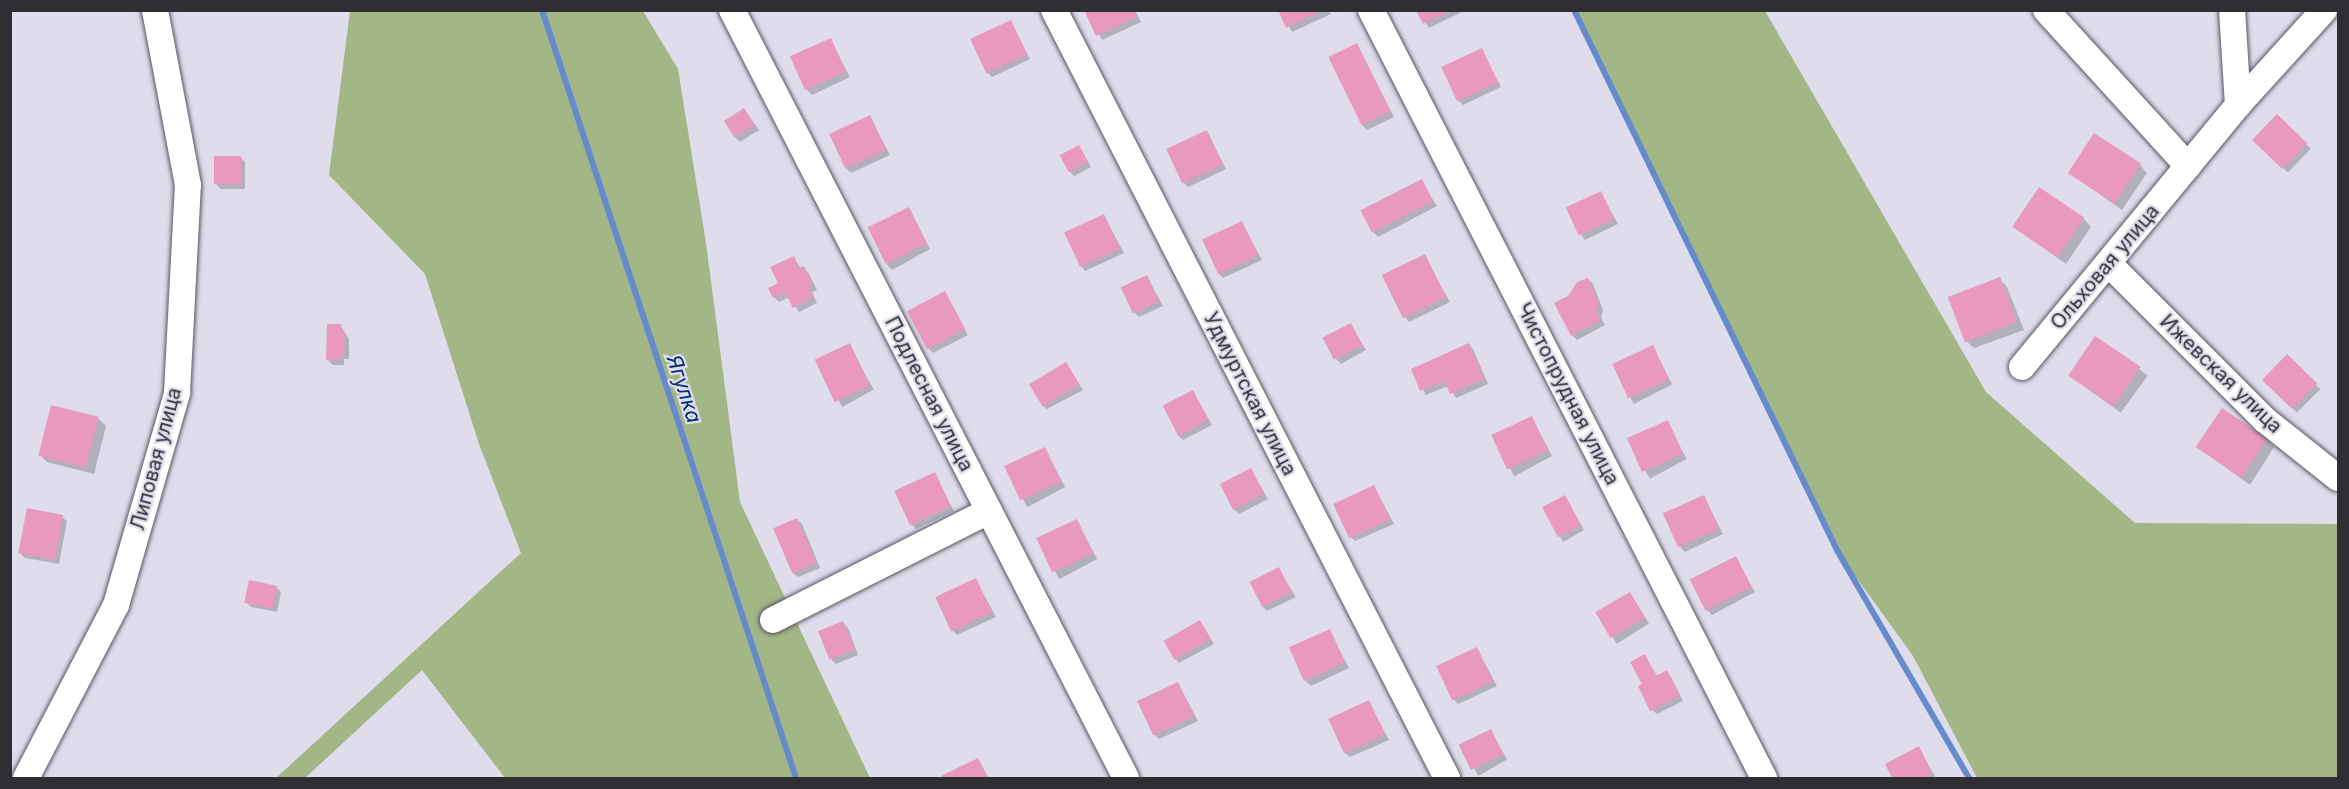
<!DOCTYPE html>
<meta charset="utf-8">
<style>
body{margin:0}
#map{position:relative;width:2349px;height:789px;overflow:hidden;background:#dfddec;font-family:Inter,sans-serif}
div>[style]{position:absolute}
[style*='--x']{left:calc(var(--x)*1px);top:calc(var(--y)*1px);width:calc(var(--w)*1px);rotate:calc(var(--a)*1deg)}
.green>*{inset:0;background:#a2b686}
.shadow>*{inset:0;background:#0003;transform-origin:0 0}
.stream>*{height:6px;margin:-3px;padding:0 3px;transform-origin:3px;border-radius:3px;background:#658bcc}
.building>*{inset:0;background:#e999be;transform-origin:0 0}
.roads{filter:drop-shadow(0 0 2px #585662) drop-shadow(0 0 2px #585662)}
.minor>*{height:26px;margin:-13px;padding:0 13px;transform-origin:13px;border-radius:13px;background:#fff}
span{translate:-50% -50%;white-space:nowrap;text-align:center;line-height:1.15;-webkit-text-stroke:4.5px #dfddec;paint-order:stroke}
.street-label{font-size:20px;color:#2f2e33}
.water-label{font-size:21px;color:#002c78;font-style:italic}
.frame{position:absolute;inset:0;border:12px solid #2f2e33;pointer-events:none}
</style>
<div id="map">
<div class="green">
<i style="clip-path:polygon(350px 11px,643px 11px,678px 69px,706px 243px,740px 502px,870px 778px,505px 778px,422px 670px,305px 778px,276px 778px,521px 553px,479px 444px,425px 274px,329px 175px)"></i>
<i style="clip-path:polygon(1574px 11px,1765px 11px,1986px 392px,2135px 523px,2338px 524px,2338px 778px,1977px 778px,1913px 656px,1838px 552px)"></i>
</div>
<div class="shadow">
<i style="clip-path:polygon(1086px 10px,1135px 10px,1141px 22px,1102px 40px)"></i>
<i style="clip-path:polygon(1280px 10px,1329px 10px,1331px 14px,1292px 32px)"></i>
<i style="clip-path:polygon(1418px 10px,1466px 10px,1429px 28px)"></i>
<i style="clip-path:polygon(1011px 22px,1030px 59px,992px 77px,987px 72px)"></i>
<i style="clip-path:polygon(830px 40px,850px 77px,812px 95px,807px 90px)"></i>
<i style="clip-path:polygon(1356px 44px,1394px 117px,1367px 130px,1362px 125px)"></i>
<i style="clip-path:polygon(1481px 50px,1501px 87px,1463px 105px,1458px 100px)"></i>
<i style="clip-path:polygon(744px 109px,759px 130px,740px 142px,735px 137px)"></i>
<i style="left:2277px;top:116px;width:47px;height:33px;rotate:44deg"></i>
<i style="clip-path:polygon(870px 117px,890px 155px,851px 173px,846px 168px)"></i>
<i style="clip-path:polygon(1206px 131px,1226px 169px,1188px 187px,1183px 182px)"></i>
<i style="clip-path:polygon(1079px 146px,1091px 167px,1074px 176px,1069px 171px)"></i>
<i style="clip-path:polygon(240px 157px,245px 162px,245px 189px,221px 189px,216px 184px)"></i>
<i style="clip-path:polygon(2140px 165px,2147px 173px,2122px 210px,2070px 173px)"></i>
<i style="clip-path:polygon(1421px 181px,1437px 206px,1378px 237px,1373px 232px)"></i>
<i style="clip-path:polygon(1601px 193px,1618px 224px,1585px 240px,1581px 235px)"></i>
<i style="clip-path:polygon(909px 209px,930px 249px,892px 270px,887px 265px)"></i>
<i style="clip-path:polygon(1104px 216px,1124px 253px,1085px 271px,1081px 266px)"></i>
<i style="clip-path:polygon(2084px 219px,2091px 227px,2066px 264px,2014px 227px)"></i>
<i style="clip-path:polygon(1242px 223px,1262px 260px,1223px 278px,1218px 273px)"></i>
<i style="clip-path:polygon(1424px 256px,1450px 302px,1409px 322px,1405px 317px)"></i>
<i style="clip-path:polygon(793px 257px,801px 268px,808px 272px,817px 290px,812px 292px,817px 303px,799px 312px,789px 297px,779px 302px,774px 297px)"></i>
<i style="clip-path:polygon(1147px 277px,1163px 306px,1139px 317px,1134px 312px)"></i>
<i style="clip-path:polygon(1588px 279px,1593px 284px,1603px 310px,1601px 318px,1605px 325px,1577px 340px,1572px 335px,1569px 297px)"></i>
<i style="clip-path:polygon(2000px 279px,2007px 287px,2024px 330px,1974px 348px,1966px 341px)"></i>
<i style="clip-path:polygon(944px 293px,968px 335px,933px 353px,928px 348px)"></i>
<i style="clip-path:polygon(1351px 325px,1366px 350px,1341px 364px,1336px 359px)"></i>
<i style="clip-path:polygon(341px 326px,349px 339px,349px 359px,344px 359px,344px 365px,333px 365px,328px 360px)"></i>
<i style="left:2096px;top:338px;width:64px;height:46px;rotate:36deg"></i>
<i style="left:849px;top:345px;width:51px;height:36px;rotate:61deg"></i>
<i style="clip-path:polygon(1468px 345px,1473px 349px,1488px 384px,1456px 398px,1448px 386px,1426px 395px,1412px 370px)"></i>
<i style="left:1653px;top:347px;width:42px;height:43px;rotate:63deg"></i>
<i style="left:2287px;top:356px;width:47px;height:33px;rotate:45deg"></i>
<i style="clip-path:polygon(1066px 364px,1083px 390px,1047px 409px,1042px 405px)"></i>
<i style="clip-path:polygon(1193px 392px,1212px 425px,1183px 440px,1178px 435px)"></i>
<i style="clip-path:polygon(98px 418px,106px 426px,94px 474px,47px 462px,40px 455px)"></i>
<i style="left:1532px;top:418px;width:43px;height:43px;rotate:62deg"></i>
<i style="left:1667px;top:422px;width:42px;height:42px;rotate:62deg"></i>
<i style="clip-path:polygon(2267px 440px,2274px 447px,2250px 485px,2197px 447px)"></i>
<i style="left:1045px;top:449px;width:43px;height:43px;rotate:62deg"></i>
<i style="clip-path:polygon(1251px 470px,1268px 499px,1239px 514px,1234px 509px)"></i>
<i style="clip-path:polygon(934px 474px,954px 511px,916px 529px,911px 524px)"></i>
<i style="clip-path:polygon(1374px 486px,1394px 524px,1355px 541px,1351px 537px)"></i>
<i style="left:1565px;top:497px;width:38px;height:24px;rotate:60deg"></i>
<i style="clip-path:polygon(1704px 497px,1723px 534px,1685px 552px,1680px 547px)"></i>
<i style="clip-path:polygon(62px 517px,67px 521px,59px 564px,25px 558px,20px 553px)"></i>
<i style="clip-path:polygon(797px 519px,802px 524px,820px 568px,798px 577px,793px 573px,775px 529px)"></i>
<i style="left:1077px;top:521px;width:43px;height:43px;rotate:62deg"></i>
<i style="clip-path:polygon(1735px 558px,1755px 592px,1712px 615px,1707px 610px)"></i>
<i style="clip-path:polygon(1278px 569px,1296px 597px,1267px 611px,1262px 606px)"></i>
<i style="clip-path:polygon(976px 580px,996px 617px,957px 635px,952px 630px)"></i>
<i style="clip-path:polygon(276px 587px,281px 592px,277px 612px,251px 607px,246px 602px)"></i>
<i style="left:1630px;top:593px;width:36px;height:38px;rotate:58deg"></i>
<i style="clip-path:polygon(1200px 622px,1214px 644px,1179px 663px,1174px 658px)"></i>
<i style="clip-path:polygon(843px 623px,848px 628px,858px 655px,836px 664px,831px 659px)"></i>
<i style="clip-path:polygon(1329px 630px,1349px 668px,1311px 686px,1306px 681px)"></i>
<i style="clip-path:polygon(1477px 649px,1497px 686px,1458px 704px,1453px 699px)"></i>
<i style="clip-path:polygon(1644px 656px,1658px 677px,1666px 672px,1671px 677px,1683px 701px,1657px 714px,1652px 710px,1644px 685px)"></i>
<i style="clip-path:polygon(1178px 683px,1198px 721px,1159px 739px,1154px 734px)"></i>
<i style="clip-path:polygon(1369px 702px,1389px 740px,1350px 757px,1345px 753px)"></i>
<i style="left:1490px;top:730px;width:34px;height:33px;rotate:60deg"></i>
<i style="clip-path:polygon(1918px 748px,1936px 778px,1894px 778px,1887px 765px)"></i>
<i style="clip-path:polygon(978px 760px,989px 778px,944px 778px,943px 776px)"></i>
</div>
<div class="stream">
<i style="--x:542;--y:10;--w:809;--a:71.7"></i>
<i style="--x:1574;--y:10;--w:603;--a:64.03"></i>
<i style="--x:1838;--y:552;--w:261;--a:59.9"></i>
</div>
<div class="building">
<i style="clip-path:polygon(1084px 10px,1134px 10px,1137px 17px,1096px 36px)"></i>
<i style="clip-path:polygon(1278px 10px,1323px 10px,1286px 28px)"></i>
<i style="clip-path:polygon(1416px 10px,1452px 10px,1423px 24px)"></i>
<i style="left:1011px;top:20px;width:38px;height:45px;rotate:65deg"></i>
<i style="left:831px;top:38px;width:37px;height:45px;rotate:66deg"></i>
<i style="left:1357px;top:43px;width:76px;height:32px;rotate:64deg"></i>
<i style="left:1482px;top:48px;width:38px;height:45px;rotate:65deg"></i>
<i style="left:744px;top:108px;width:20px;height:24px;rotate:57deg"></i>
<i style="left:2277px;top:114px;width:42px;height:36px;rotate:44deg"></i>
<i style="left:870px;top:115px;width:38px;height:45px;rotate:65deg"></i>
<i style="left:1207px;top:130px;width:38px;height:45px;rotate:65deg"></i>
<i style="left:2094px;top:133px;width:56px;height:48px;rotate:33deg"></i>
<i style="left:1079px;top:145px;width:19px;height:22px;rotate:62deg"></i>
<i style="left:214px;top:156px;width:27px;height:28px"></i>
<i style="left:1422px;top:179px;width:25px;height:69px;rotate:63deg"></i>
<i style="left:2039px;top:187px;width:55px;height:48px;rotate:34deg"></i>
<i style="left:1601px;top:191px;width:31px;height:39px;rotate:65deg"></i>
<i style="left:909px;top:207px;width:41px;height:46px;rotate:64deg"></i>
<i style="left:1104px;top:214px;width:38px;height:44px;rotate:65deg"></i>
<i style="left:1242px;top:221px;width:38px;height:44px;rotate:65deg"></i>
<i style="left:1425px;top:254px;width:48px;height:48px;rotate:64deg"></i>
<i style="clip-path:polygon(794px 256px,799px 268px,804px 266px,813px 285px,808px 287px,813px 297px,793px 308px,785px 292px,773px 298px,768px 288px,778px 283px,770px 267px)"></i>
<i style="left:1147px;top:275px;width:29px;height:29px;rotate:65deg"></i>
<i style="left:2000px;top:277px;width:48px;height:56px;rotate:69deg"></i>
<i style="clip-path:polygon(1588px 278px,1599px 304px,1597px 312px,1601px 320px,1571px 336px,1554px 303px,1568px 296px,1577px 282px)"></i>
<i style="left:945px;top:291px;width:43px;height:43px;rotate:62deg"></i>
<i style="left:1351px;top:323px;width:25px;height:32px;rotate:63deg"></i>
<i style="clip-path:polygon(327px 324px,341px 324px,341px 333px,345px 333px,344px 355px,340px 355px,339px 361px,326px 360px)"></i>
<i style="left:2095px;top:336px;width:55px;height:48px;rotate:34deg"></i>
<i style="left:850px;top:343px;width:47px;height:39px;rotate:65deg"></i>
<i style="clip-path:polygon(1469px 343px,1484px 379px,1450px 394px,1444px 381px,1420px 391px,1411px 369px)"></i>
<i style="left:1653px;top:345px;width:38px;height:45px;rotate:65deg"></i>
<i style="left:2287px;top:354px;width:42px;height:36px;rotate:44deg"></i>
<i style="left:1066px;top:362px;width:26px;height:43px;rotate:59deg"></i>
<i style="left:1193px;top:390px;width:34px;height:34px;rotate:63deg"></i>
<i style="left:51px;top:405px;width:49px;height:52px;rotate:14deg"></i>
<i style="left:2222px;top:408px;width:55px;height:47px;rotate:34deg"></i>
<i style="left:1532px;top:416px;width:38px;height:45px;rotate:65deg"></i>
<i style="left:1668px;top:420px;width:37px;height:45px;rotate:66deg"></i>
<i style="left:1045px;top:447px;width:38px;height:45px;rotate:65deg"></i>
<i style="left:1251px;top:468px;width:29px;height:35px;rotate:63deg"></i>
<i style="left:935px;top:472px;width:38px;height:45px;rotate:65deg"></i>
<i style="left:1374px;top:485px;width:38px;height:45px;rotate:65deg"></i>
<i style="left:1565px;top:495px;width:34px;height:26px;rotate:62deg"></i>
<i style="left:1704px;top:495px;width:37px;height:45px;rotate:66deg"></i>
<i style="left:27px;top:508px;width:37px;height:46px;rotate:11deg"></i>
<i style="left:797px;top:518px;width:49px;height:26px;rotate:67deg"></i>
<i style="left:1077px;top:519px;width:38px;height:45px;rotate:65deg"></i>
<i style="left:1736px;top:556px;width:35px;height:52px;rotate:63deg"></i>
<i style="left:1279px;top:567px;width:28px;height:33px;rotate:63deg"></i>
<i style="left:976px;top:578px;width:38px;height:45px;rotate:65deg"></i>
<i style="left:249px;top:580px;width:29px;height:23px;rotate:12deg"></i>
<i style="left:1630px;top:592px;width:30px;height:40px;rotate:60deg"></i>
<i style="left:1200px;top:620px;width:22px;height:42px;rotate:60deg"></i>
<i style="left:843px;top:621px;width:31px;height:27px;rotate:68deg"></i>
<i style="left:1330px;top:629px;width:37px;height:45px;rotate:66deg"></i>
<i style="left:1477px;top:647px;width:38px;height:45px;rotate:65deg"></i>
<i style="clip-path:polygon(1645px 654px,1656px 676px,1667px 670px,1680px 696px,1650px 711px,1638px 686px,1642px 684px,1630px 662px)"></i>
<i style="left:1178px;top:682px;width:38px;height:45px;rotate:65deg"></i>
<i style="left:1369px;top:700px;width:38px;height:45px;rotate:65deg"></i>
<i style="left:1491px;top:729px;width:28px;height:36px;rotate:64deg"></i>
<i style="clip-path:polygon(1919px 746px,1932px 773px,1922px 778px,1892px 778px,1885px 764px)"></i>
<i style="clip-path:polygon(978px 758px,988px 778px,943px 778px,941px 776px)"></i>
</div>
<div class="roads">
<div class="minor">
<i style="--x:732;--y:10;--w:863;--a:62.84"></i>
<i style="--x:1054;--y:10;--w:863;--a:62.9"></i>
<i style="--x:1371;--y:10;--w:863;--a:62.9"></i>
<i style="--x:2046;--y:10;--w:211;--a:47.7"></i>
<i style="--x:2238;--y:105;--w:128;--a:-47.8"></i>
<i style="--x:2109;--y:264;--w:221;--a:45"></i>
<i style="--x:2265;--y:420;--w:93;--a:38.5"></i>
<i style="--x:2022;--y:367;--w:340;--a:-50.5"></i>
<i style="--x:2238;--y:105;--w:95;--a:-93.6"></i>
<i style="--x:773;--y:620;--w:242;--a:-26.8"></i>
<i style="--x:26;--y:778;--w:195;--a:-62.5"></i>
<i style="--x:116;--y:605;--w:221;--a:-73.9"></i>
<i style="--x:177;--y:393;--w:208;--a:-87"></i>
<i style="--x:188;--y:185;--w:178;--a:-100.7"></i>
</div>
</div>
<div class="street-label">
<span style="left:2105px;top:267px;rotate:-50deg">Ольховая улица</span>
<span style="left:2221px;top:374px;rotate:44deg">Ижевская улица</span>
<span style="left:929px;top:394px;rotate:63deg">Подлесная улица</span>
<span style="left:1250px;top:394px;rotate:63deg">Удмуртская улица</span>
<span style="left:1568px;top:394px;rotate:63deg">Чистопрудная улица</span>
<span style="left:156px;top:459px;rotate:-75deg">Липовая улица</span>
</div>
<div class="water-label">
<span style="left:684px;top:389px;rotate:72deg">Ягулка</span>
</div>
<div class="frame"></div>
</div>
